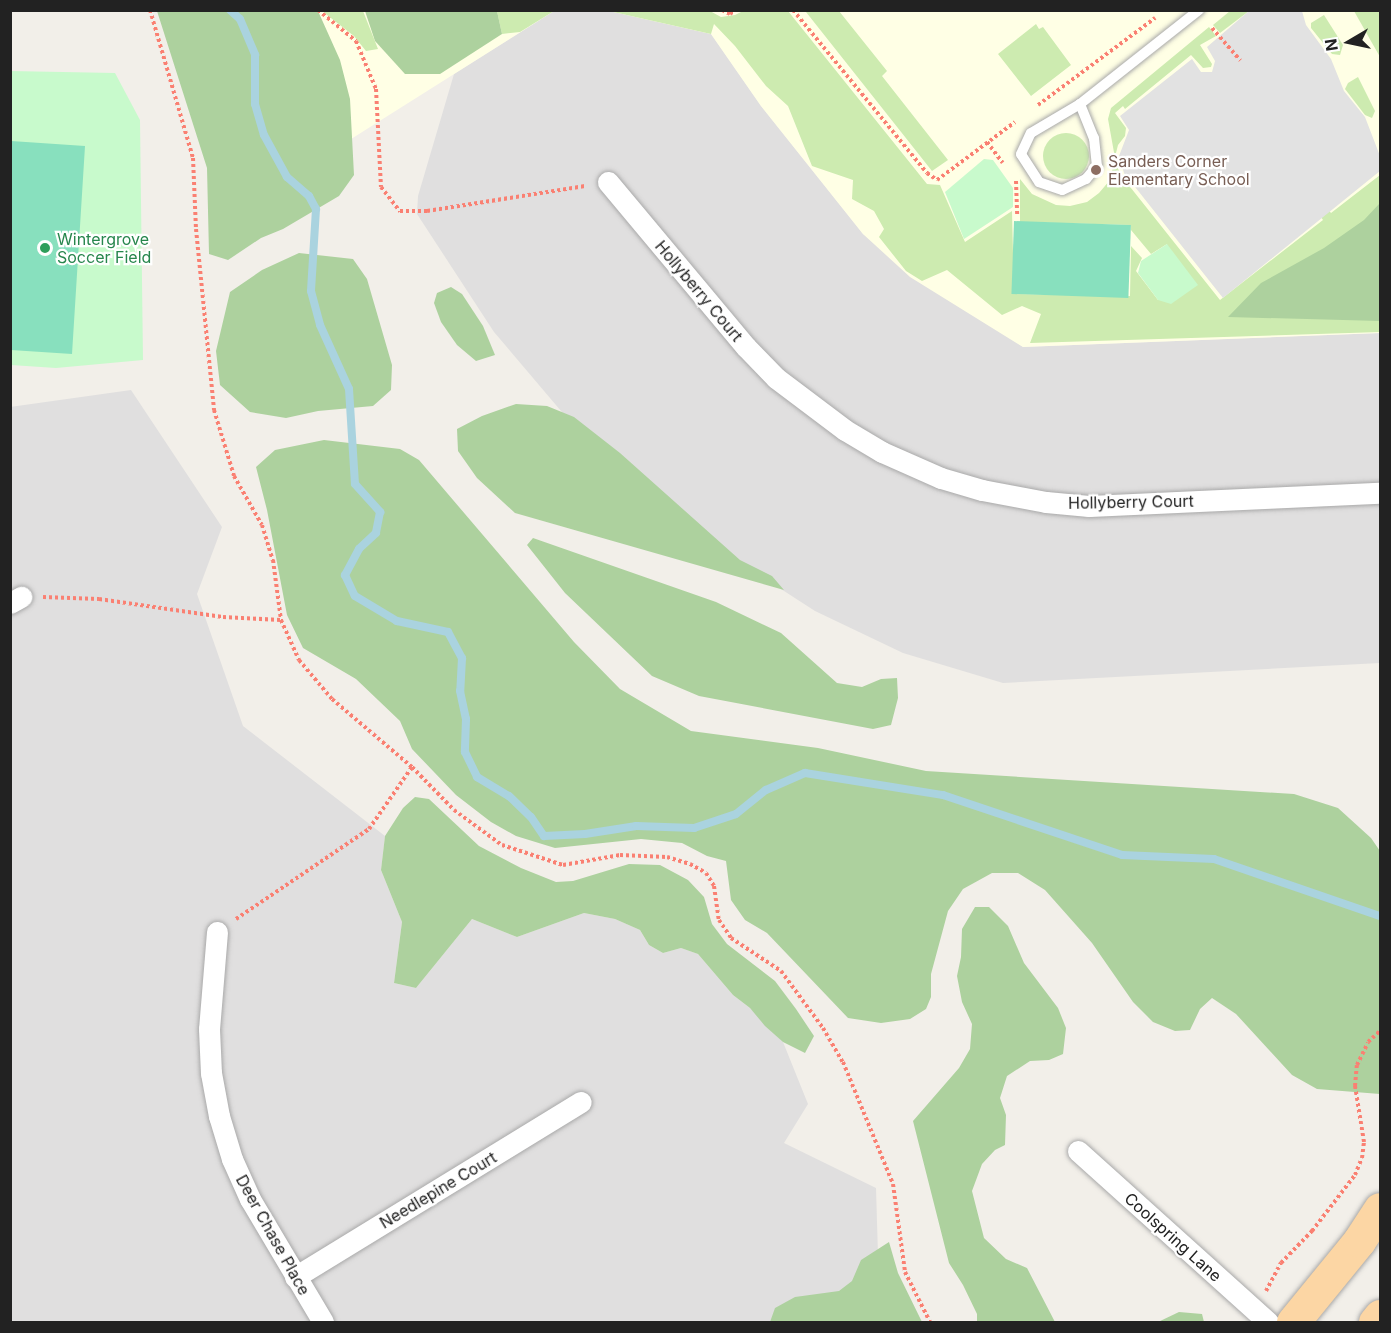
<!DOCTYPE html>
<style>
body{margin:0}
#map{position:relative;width:1391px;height:1333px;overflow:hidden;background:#f2efe9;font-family:Inter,sans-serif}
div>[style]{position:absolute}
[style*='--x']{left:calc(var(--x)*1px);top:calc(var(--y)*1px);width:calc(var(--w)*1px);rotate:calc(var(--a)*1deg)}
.residential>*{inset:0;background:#e0dfdf}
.education>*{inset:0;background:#ffffe5}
.grass>*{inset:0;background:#cdebb0}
.round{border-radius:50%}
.forest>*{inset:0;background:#add19e}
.park>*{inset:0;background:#c8facc}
.pitch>*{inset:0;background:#88e0be;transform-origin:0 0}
.parking>*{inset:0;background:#e2e2e2}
.stream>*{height:8px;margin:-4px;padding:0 4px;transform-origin:4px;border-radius:4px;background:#aad3df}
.path>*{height:4px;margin-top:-2px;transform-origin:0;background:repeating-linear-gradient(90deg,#fa8072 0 3px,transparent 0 6px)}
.roads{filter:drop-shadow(0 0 2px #a9a9a9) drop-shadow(0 0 2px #a9a9a9)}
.lane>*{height:10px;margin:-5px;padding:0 5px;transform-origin:5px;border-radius:5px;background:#fff}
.street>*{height:21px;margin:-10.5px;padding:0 10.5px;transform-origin:10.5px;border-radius:10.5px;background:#fff}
.primary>*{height:33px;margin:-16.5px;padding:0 16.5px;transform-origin:16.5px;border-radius:16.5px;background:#fcd6a4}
.dots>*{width:16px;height:16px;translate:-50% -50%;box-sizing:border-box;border:3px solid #fff;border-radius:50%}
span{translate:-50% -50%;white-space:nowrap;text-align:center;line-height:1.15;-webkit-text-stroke:4.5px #fff;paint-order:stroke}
.education-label{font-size:16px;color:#785e54}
.left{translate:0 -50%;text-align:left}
.leisure-label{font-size:16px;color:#27864d}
.street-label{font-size:16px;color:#222}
.frame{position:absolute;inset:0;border:12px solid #222;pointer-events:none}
.north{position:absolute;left:1319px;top:12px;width:60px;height:60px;-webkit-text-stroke:4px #fff;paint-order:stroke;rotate:261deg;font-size:16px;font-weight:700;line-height:24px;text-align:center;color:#222}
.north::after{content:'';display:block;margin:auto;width:21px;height:27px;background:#222;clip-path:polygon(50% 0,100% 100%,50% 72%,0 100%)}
</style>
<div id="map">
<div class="residential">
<i style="clip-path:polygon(554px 11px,609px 11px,711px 34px,761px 106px,863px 234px,1023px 347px,1380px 333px,1380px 663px,1003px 683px,903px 653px,815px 611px,643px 500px,589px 444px,494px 332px,417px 214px,418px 196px,454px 74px)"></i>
<i style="clip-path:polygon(131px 390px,222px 527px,197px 594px,243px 726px,385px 836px,381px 870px,402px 922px,394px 983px,416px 988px,472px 919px,517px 937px,584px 913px,615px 919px,640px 930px,649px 945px,663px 953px,681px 948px,698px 954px,733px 995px,750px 1008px,783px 1042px,808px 1104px,784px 1143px,876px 1188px,880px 1322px,11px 1322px,10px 407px)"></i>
</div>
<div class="education">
<i style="clip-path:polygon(298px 10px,554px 11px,321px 158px)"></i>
<i style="clip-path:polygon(609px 11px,1380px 11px,1380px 333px,1023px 347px,910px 277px,863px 234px,761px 106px,711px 34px)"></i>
</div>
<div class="grass">
<i style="clip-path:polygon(322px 11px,363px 11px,378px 49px,366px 51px,354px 36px)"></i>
<i style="clip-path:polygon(497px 11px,554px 11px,520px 32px,502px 34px)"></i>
<i style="clip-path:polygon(609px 11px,710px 11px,721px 17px,735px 15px,743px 11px,788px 11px,927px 184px,940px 185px,965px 242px,1012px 211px,1014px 294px,1130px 296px,1131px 246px,1142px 258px,1136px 271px,1158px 300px,1167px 244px,1151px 254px,1131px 230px,1131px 225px,1020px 222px,1020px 179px,1032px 194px,1056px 205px,1070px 206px,1087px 202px,1099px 193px,1110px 180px,1115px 158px,1108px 119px,1111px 108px,1209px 27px,1216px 36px,1200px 45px,1212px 64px,1211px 67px,1203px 68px,1191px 55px,1125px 109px,1123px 106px,1115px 113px,1126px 128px,1125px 136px,1118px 145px,1116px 153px,1117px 167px,1123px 178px,1220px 300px,1323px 220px,1312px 204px,1319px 198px,1331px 213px,1380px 175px,1380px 332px,1030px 343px,1041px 314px,1022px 306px,1002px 315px,947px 270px,922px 281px,906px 271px,879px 237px,884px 229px,874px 211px,852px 199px,853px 180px,812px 166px,788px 106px,766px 86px,735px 46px,714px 24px,711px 34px)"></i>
<i style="clip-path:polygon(807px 11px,839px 11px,887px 71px,882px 76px,948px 160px,932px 171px,806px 12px)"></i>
<i style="clip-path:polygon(1230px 11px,1249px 11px,1220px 33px,1213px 25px)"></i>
<i style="clip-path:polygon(1354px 11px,1380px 11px,1380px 57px)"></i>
<i style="clip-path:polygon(1324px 15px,1343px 45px,1340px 55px,1332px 54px,1311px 28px,1311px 23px)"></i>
<i style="clip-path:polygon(1036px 24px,1039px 29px,1043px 27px,1071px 65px,1031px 96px,998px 54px)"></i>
<i style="clip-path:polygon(1358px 77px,1375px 111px,1372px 118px,1365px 115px,1345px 89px,1348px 83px)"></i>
<i class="round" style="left:1043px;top:133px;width:46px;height:46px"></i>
</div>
<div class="forest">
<i style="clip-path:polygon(157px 11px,318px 11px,340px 60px,350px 99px,354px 175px,339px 196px,283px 229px,261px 238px,228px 260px,209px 254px,207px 168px)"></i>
<i style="clip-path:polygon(365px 11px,497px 11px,502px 34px,440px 74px,405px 74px,375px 41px)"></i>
<i style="clip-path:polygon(1380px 203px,1380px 321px,1228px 317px,1261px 283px,1324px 248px,1364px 220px)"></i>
<i style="clip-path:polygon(299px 253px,353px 259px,367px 279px,392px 365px,391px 390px,373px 406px,318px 411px,286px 418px,250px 412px,220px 385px,216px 351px,230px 292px,262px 270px)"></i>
<i style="clip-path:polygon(451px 287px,462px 294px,483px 326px,495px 355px,476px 361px,457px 345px,441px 322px,434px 303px,437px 293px)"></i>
<i style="clip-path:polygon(516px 404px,547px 406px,574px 417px,620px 453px,740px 560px,772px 576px,784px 590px,515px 513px,477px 478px,458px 451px,457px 429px,482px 416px)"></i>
<i style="clip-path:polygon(324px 440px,400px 449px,419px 460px,574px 642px,620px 689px,691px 731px,818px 748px,926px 771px,1294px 794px,1338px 808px,1371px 838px,1380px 851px,1380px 1094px,1317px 1089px,1292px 1075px,1236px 1014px,1212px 998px,1200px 1009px,1190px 1030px,1175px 1031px,1153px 1022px,1133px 1002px,1092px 943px,1045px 890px,1018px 873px,992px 873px,963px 889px,948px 911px,931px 974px,931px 997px,926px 1009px,910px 1019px,881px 1023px,848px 1018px,767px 933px,745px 920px,731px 900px,726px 861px,707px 856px,682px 843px,641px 839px,555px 848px,516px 836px,491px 822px,456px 795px,412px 749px,400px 721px,356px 679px,303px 648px,287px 615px,267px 510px,256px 467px,275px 450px)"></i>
<i style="clip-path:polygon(533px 538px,716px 602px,781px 633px,837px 683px,862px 687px,881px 679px,897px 678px,898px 698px,891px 725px,873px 729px,699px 696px,652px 676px,565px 593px,527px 545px)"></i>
<i style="clip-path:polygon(415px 797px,429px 799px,479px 846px,521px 868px,556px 882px,573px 881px,629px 864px,660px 865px,688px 880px,704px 897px,712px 924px,727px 944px,775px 981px,796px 1009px,814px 1036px,805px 1053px,783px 1042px,765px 1026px,750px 1008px,733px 995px,698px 954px,681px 948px,663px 953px,649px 945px,640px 930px,615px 919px,584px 913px,517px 937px,472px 919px,416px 988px,394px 983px,402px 922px,381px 870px,385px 836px,403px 808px)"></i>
<i style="clip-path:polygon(975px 907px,989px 907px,1008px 926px,1024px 963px,1058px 1008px,1066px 1028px,1063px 1054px,1049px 1060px,1030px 1061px,1007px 1076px,1000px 1098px,1006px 1115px,1005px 1145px,995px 1150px,982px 1164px,972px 1191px,984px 1238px,1006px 1259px,1027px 1268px,1055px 1322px,977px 1322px,977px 1314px,963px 1285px,949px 1263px,913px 1121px,959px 1068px,970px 1049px,972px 1024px,962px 1002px,957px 976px,961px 957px,962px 929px)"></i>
<i style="clip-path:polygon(889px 1242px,898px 1273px,922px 1322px,770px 1322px,775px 1308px,795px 1297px,839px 1291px,852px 1281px,861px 1260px)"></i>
<i style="clip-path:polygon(1179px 1312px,1202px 1314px,1204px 1322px,1158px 1322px)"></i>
</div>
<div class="park">
<i style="clip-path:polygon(10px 71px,115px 73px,140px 120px,143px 360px,56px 368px,11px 365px)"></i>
<i style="clip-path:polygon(984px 159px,993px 160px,1013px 188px,1013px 207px,964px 239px,945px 192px)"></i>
<i style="clip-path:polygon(1167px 244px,1198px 285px,1171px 304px,1158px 300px,1138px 273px,1141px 261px)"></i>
</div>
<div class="pitch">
<i style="clip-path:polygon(11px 141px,85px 146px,72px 354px,11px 350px)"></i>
<i style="left:1014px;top:221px;width:117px;height:73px;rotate:2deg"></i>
</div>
<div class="parking">
<i style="clip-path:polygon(1250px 10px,1302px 11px,1306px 25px,1331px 59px,1344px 91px,1365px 117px,1380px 156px,1380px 171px,1223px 298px,1124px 173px,1119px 156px,1129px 130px,1120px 116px,1192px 59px,1201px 72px,1212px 72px,1215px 61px,1207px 47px)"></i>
</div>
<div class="stream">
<i style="--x:230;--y:10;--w:13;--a:42"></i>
<i style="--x:240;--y:19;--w:39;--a:67"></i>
<i style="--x:255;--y:55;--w:49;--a:90"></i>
<i style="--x:255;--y:104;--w:32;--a:74"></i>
<i style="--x:264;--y:135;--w:48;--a:61.3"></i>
<i style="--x:287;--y:177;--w:29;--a:41"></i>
<i style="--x:309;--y:196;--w:15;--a:62"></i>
<i style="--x:316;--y:209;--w:82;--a:93.5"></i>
<i style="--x:311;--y:291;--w:35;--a:75"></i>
<i style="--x:320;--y:325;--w:70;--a:65.6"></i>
<i style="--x:349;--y:389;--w:95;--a:86.4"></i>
<i style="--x:355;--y:484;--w:38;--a:48"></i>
<i style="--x:380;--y:512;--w:21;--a:101"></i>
<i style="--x:376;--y:533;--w:23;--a:137"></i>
<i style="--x:359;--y:549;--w:30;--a:118"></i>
<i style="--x:345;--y:575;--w:23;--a:65"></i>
<i style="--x:355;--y:596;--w:49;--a:30.8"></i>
<i style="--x:397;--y:621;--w:52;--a:12.2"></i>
<i style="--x:448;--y:632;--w:30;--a:62"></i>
<i style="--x:462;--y:658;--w:33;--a:93"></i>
<i style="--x:460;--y:691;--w:29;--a:78"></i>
<i style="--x:466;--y:719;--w:33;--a:92"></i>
<i style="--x:465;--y:752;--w:28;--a:64"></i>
<i style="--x:477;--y:777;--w:37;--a:31"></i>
<i style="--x:509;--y:796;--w:30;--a:44"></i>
<i style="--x:531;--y:817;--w:23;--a:56"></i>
<i style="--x:544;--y:836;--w:41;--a:-2.8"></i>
<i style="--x:585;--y:834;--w:52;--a:-8.9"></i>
<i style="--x:636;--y:826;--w:58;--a:2"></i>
<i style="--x:694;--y:828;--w:44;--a:-18.4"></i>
<i style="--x:736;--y:814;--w:38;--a:-39"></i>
<i style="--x:766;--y:790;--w:43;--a:-23.6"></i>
<i style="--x:805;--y:773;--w:140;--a:9.1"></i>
<i style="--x:943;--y:795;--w:189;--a:18.5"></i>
<i style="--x:1122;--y:855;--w:92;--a:2.5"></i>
<i style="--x:1214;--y:859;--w:176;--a:19"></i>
</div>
<div class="path">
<i style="--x:150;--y:10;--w:154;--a:73.8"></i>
<i style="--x:193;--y:158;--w:71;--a:87.6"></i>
<i style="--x:196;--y:229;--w:182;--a:84.3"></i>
<i style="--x:214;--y:410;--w:69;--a:73.1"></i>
<i style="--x:234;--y:476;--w:56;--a:60.3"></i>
<i style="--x:262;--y:525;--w:37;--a:73"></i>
<i style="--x:273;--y:560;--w:61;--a:82.4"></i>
<i style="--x:281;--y:620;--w:44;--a:65.8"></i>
<i style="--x:299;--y:660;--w:51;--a:49.8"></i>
<i style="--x:332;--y:699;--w:105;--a:40.4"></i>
<i style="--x:412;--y:767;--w:60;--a:45.7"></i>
<i style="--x:454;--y:810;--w:59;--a:36.1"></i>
<i style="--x:502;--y:845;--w:64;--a:18.2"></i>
<i style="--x:563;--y:865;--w:58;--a:-10"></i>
<i style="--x:620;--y:855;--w:47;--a:2.4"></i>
<i style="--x:667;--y:857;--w:24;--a:17"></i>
<i style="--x:690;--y:864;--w:18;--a:29"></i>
<i style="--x:706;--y:873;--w:15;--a:58"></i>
<i style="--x:714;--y:886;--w:34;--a:82"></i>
<i style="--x:719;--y:920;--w:22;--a:56"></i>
<i style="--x:731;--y:938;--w:60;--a:33.4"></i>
<i style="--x:781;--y:971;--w:71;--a:53.6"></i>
<i style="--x:823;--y:1028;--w:39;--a:60"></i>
<i style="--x:843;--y:1062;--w:132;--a:67.7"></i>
<i style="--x:893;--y:1184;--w:89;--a:82.2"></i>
<i style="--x:905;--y:1272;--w:56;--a:63.4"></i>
<i style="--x:318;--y:10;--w:49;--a:39.2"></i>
<i style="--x:356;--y:41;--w:52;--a:67.4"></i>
<i style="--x:376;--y:89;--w:98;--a:87.1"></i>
<i style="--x:381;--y:187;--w:31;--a:52"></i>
<i style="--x:400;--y:211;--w:27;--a:0"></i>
<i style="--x:427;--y:211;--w:160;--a:-9"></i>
<i style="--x:722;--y:10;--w:9;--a:27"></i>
<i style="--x:730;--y:14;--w:6;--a:-39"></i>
<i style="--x:793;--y:10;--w:211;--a:50.6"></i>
<i style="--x:927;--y:173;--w:12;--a:35"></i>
<i style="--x:937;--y:180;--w:97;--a:-36.6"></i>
<i style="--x:1212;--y:28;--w:43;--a:48.8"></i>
<i style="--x:1038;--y:105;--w:146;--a:-36.6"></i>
<i style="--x:987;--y:142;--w:26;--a:53"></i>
<i style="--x:1016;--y:181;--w:36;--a:88"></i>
<i style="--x:43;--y:597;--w:56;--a:2"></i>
<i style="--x:99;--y:599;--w:125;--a:8.3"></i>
<i style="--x:223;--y:617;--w:58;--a:3"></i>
<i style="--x:236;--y:919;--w:161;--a:-34.1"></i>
<i style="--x:369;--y:829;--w:75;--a:-55.3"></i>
<i style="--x:1266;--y:1291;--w:32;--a:-62"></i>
<i style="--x:1281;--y:1263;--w:45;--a:-45.9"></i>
<i style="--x:1312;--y:1231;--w:71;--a:-52.5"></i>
<i style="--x:1355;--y:1175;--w:18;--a:-68"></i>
<i style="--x:1362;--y:1158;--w:16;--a:-83"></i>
<i style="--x:1364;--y:1142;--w:57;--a:-99.1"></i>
<i style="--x:1355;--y:1086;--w:21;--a:-85"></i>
<i style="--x:1357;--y:1065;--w:25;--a:-64"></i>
<i style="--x:1368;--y:1042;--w:16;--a:-43"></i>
</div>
<div class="roads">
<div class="lane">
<i style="--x:1080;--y:104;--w:37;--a:68"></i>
<i style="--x:1094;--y:138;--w:28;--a:84"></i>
<i style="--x:1097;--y:166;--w:17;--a:130"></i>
<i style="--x:1086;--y:179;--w:26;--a:155"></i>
<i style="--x:1062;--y:190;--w:24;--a:-161"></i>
<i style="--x:1039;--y:182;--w:33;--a:-123"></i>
<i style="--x:1021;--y:154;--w:23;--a:-65"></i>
<i style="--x:1031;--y:133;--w:57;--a:-30.6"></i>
<i style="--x:1080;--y:104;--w:152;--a:-38.3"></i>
</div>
<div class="street">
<i style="--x:608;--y:182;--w:215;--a:50.1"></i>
<i style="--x:746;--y:347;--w:43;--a:45.9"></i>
<i style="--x:776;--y:378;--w:86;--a:37"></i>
<i style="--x:845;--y:430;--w:43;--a:30.7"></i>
<i style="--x:882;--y:452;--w:64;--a:23.8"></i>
<i style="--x:941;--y:478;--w:43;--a:16.3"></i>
<i style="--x:982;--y:490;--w:65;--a:10.6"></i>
<i style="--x:1046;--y:502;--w:43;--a:5.3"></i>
<i style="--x:1089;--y:506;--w:291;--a:-2.6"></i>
<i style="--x:10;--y:603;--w:13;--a:-29"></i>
<i style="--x:217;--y:932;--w:97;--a:94.7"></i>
<i style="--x:209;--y:1029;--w:44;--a:87.4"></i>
<i style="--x:211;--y:1073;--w:44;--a:79.5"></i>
<i style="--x:219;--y:1116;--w:45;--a:73.2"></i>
<i style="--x:232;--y:1159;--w:44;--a:65.8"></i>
<i style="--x:250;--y:1199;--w:143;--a:59.3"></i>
<i style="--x:1078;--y:1151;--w:256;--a:42"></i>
<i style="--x:295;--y:1277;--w:335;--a:-31.5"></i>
</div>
<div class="primary">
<i style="--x:1293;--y:1322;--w:104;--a:-50.8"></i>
<i style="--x:1359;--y:1241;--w:38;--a:-57"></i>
<i style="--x:1375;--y:1322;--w:8;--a:-50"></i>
</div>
</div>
<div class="dots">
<i style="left:1096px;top:170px;background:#8d6e63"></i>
<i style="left:45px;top:248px;background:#2e9e5b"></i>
</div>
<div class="education-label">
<span class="left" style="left:1108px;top:170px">Sanders Corner<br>Elementary School</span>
</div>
<div class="leisure-label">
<span class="left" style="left:57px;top:248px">Wintergrove<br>Soccer Field</span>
</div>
<div class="street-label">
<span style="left:699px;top:291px;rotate:50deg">Hollyberry Court</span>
<span style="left:1131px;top:502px;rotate:-1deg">Hollyberry Court</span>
<span style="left:438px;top:1190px;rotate:-31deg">Needlepine Court</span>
<span style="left:273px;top:1235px;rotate:61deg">Deer Chase Place</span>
<span style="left:1173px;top:1237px;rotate:42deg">Coolspring Lane</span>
</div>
<div class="frame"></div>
<div class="north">N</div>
</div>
